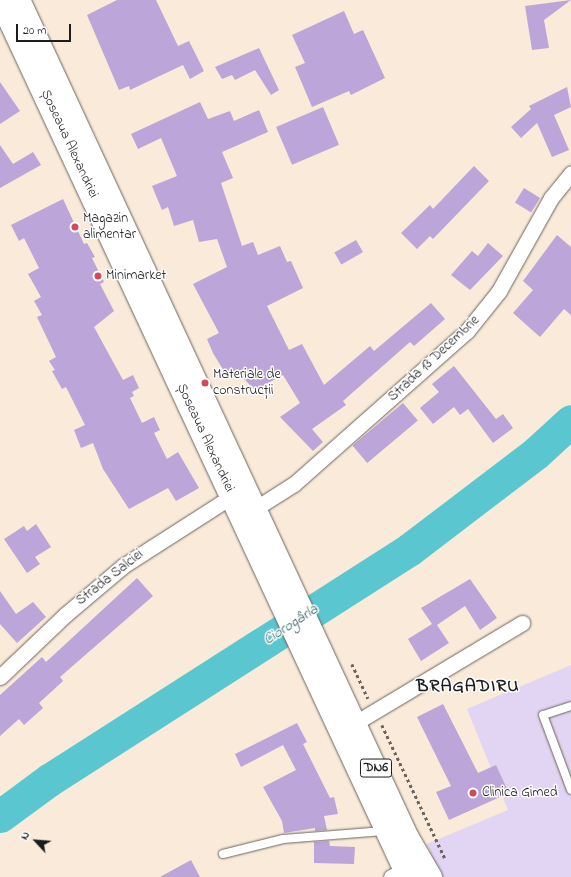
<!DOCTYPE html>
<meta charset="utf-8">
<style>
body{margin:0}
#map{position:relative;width:571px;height:877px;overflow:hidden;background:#f9ead9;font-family:"Indie Flower",sans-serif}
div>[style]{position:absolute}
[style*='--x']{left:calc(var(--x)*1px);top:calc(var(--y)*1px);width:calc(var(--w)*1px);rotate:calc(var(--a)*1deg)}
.built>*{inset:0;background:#e2d4f3}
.river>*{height:33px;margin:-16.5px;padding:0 16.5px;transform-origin:16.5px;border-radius:16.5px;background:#5ac7d0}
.building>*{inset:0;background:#bca5d9;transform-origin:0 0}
.path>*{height:2.5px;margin-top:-1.25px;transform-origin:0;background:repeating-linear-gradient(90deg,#69645e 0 3px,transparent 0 6px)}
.roads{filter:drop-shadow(0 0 1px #69645e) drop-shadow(0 0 1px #69645e)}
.lane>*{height:8px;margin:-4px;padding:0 4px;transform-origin:4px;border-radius:4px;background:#fff}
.street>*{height:15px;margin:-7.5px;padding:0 7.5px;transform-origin:7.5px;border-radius:7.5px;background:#fff}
.highway>*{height:22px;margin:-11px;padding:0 11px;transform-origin:11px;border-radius:11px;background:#fff}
.dots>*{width:11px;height:11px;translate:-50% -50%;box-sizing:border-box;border:2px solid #fff;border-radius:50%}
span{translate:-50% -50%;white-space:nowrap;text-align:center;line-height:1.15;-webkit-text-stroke:3px #fff;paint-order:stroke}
.shield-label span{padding:1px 3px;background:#fff;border:1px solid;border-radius:3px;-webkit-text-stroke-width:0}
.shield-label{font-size:13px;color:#1c1c1c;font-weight:700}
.street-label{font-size:14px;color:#1c1c1c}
.poi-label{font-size:14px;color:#1c1c1c}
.left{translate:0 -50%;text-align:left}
.water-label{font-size:15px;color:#356064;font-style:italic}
.district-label{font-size:18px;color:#1c1c1c;font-weight:700;letter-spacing:1px}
.north{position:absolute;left:16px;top:821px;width:40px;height:40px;-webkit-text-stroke:3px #fff;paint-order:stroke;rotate:296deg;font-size:11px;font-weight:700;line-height:16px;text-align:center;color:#1c1c1c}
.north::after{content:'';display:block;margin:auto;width:14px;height:18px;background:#1c1c1c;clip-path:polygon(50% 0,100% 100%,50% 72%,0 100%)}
.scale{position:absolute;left:16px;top:24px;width:55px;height:18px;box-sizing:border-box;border:2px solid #1c1c1c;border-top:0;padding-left:5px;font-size:12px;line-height:14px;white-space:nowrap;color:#1c1c1c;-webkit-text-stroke:3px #fff;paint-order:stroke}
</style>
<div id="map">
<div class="built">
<i style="clip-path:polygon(571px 665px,571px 877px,440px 877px,427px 844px,508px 810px,467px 709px)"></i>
</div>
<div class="river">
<i style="--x:0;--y:816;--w:61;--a:-36.3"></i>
<i style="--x:49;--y:780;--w:429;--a:-32.6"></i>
<i style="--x:410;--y:549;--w:158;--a:-37.3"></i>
<i style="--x:536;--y:453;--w:47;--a:-42.4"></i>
</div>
<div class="building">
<i style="clip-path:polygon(117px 0,156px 0,178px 46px,189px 41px,204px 71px,190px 79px,183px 65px,130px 90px,129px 86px,119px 90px,87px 15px)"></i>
<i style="clip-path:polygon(571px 0,544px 20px,549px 48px,532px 50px,525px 6px)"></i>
<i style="clip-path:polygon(344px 11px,354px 34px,363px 30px,385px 78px,351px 95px,349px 91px,312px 107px,295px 67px,305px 63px,292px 35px)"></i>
<i style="clip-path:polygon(259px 48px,279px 90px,271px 95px,255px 70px,235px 80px,232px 75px,222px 79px,215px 67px)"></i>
<i style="clip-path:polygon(0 82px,20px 111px,0 124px)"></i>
<i style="clip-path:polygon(567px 87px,571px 107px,554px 115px,569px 150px,552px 157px,537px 123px,521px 138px,511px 127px,531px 109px,529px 106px)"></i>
<i style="clip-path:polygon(200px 102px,208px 119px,230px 111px,234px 121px,259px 110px,268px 132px,222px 152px,233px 178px,221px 183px,242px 246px,253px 242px,258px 255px,280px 246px,287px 262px,291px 261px,303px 288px,267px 306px,289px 350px,302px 344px,324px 385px,370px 346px,374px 351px,431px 303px,445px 319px,414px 346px,410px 342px,343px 401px,346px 405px,312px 429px,323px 442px,313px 451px,280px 417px,300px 403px,283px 375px,255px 390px,238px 373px,228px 378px,213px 353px,207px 339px,219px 333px,193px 284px,227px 267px,217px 239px,199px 242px,193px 220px,174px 226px,168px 207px,162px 210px,152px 186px,177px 176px,161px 138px,138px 149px,131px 134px)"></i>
<i style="left:323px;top:107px;width:41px;height:51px;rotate:67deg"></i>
<i style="clip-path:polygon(0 145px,13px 164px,33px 152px,41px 165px,0 188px)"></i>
<i style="clip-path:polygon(474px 166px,489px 181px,433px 239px,430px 236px,417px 249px,401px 233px,430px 205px,433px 209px)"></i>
<i style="left:524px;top:188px;width:19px;height:17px;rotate:32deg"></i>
<i style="clip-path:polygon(63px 199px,84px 244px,87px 243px,95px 257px,92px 258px,104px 282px,100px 284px,114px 311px,94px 327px,123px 380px,133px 375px,139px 388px,132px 392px,134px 396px,130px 398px,142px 423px,154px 417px,160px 430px,154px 433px,167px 459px,178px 452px,199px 488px,176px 501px,168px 488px,129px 509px,103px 469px,93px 443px,81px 448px,74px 430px,85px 425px,66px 387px,62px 389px,52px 371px,55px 370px,49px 361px,56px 357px,37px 317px,42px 315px,34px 301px,41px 297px,28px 274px,39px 268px,24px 238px,19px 241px,11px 225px)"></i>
<i style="clip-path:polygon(557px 235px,571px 247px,571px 315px,564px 309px,540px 337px,513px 313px,533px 290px,523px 281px)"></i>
<i style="left:356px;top:240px;width:14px;height:25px;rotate:60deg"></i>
<i style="clip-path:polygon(488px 243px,503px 256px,470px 290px,451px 275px,472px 251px,478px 256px)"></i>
<i style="clip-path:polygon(454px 366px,496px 419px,503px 414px,513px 428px,493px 443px,468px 409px,460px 415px,454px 407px,433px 424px,420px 408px,439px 392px,432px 384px)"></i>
<i style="left:403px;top:403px;width:23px;height:66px;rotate:50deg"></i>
<i style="clip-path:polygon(36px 524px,51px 547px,35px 557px,40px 564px,27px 573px,4px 539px,24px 526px,27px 531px)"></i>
<i style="clip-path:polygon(137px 578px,153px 596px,60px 677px,63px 681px,39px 703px,43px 708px,24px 725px,19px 719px,0 736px,0 695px,42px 657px,46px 662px)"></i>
<i style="clip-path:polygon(470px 579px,497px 618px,480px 630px,465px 606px,437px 625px,449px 643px,421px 661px,408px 639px,432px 624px,421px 608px)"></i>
<i style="clip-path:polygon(0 591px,16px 614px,33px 602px,46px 617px,17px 643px,0 624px)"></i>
<i style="clip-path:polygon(443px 704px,478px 773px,496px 765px,509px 793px,449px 820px,436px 792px,451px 786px,417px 717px)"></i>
<i style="clip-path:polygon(297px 723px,307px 742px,303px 744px,330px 798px,334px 797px,338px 814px,324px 816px,327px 830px,315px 831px,315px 828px,284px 833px,282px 821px,263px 787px,296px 770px,283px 745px,241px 767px,235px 754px)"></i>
<i style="clip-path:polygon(329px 841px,330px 846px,355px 847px,354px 864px,314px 863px,314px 842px)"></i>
<i style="clip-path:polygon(191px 860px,200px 877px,160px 877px)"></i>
</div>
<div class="path">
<i style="--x:352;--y:664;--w:38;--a:65"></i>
<i style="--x:382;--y:725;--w:147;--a:64.7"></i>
</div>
<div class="roads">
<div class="lane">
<i style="--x:571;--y:706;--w:29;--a:162"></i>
<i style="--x:543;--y:715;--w:80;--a:69.5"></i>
<i style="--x:223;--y:854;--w:62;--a:-14"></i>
<i style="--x:283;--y:839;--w:101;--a:-4.5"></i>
</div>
<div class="street">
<i style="--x:256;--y:508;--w:45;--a:-32.3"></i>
<i style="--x:294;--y:484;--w:231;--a:-41.5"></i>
<i style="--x:467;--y:331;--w:51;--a:-51.3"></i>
<i style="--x:499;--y:291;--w:107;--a:-60.8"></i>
<i style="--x:551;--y:198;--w:32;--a:-51"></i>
<i style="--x:0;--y:677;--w:90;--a:-43.6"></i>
<i style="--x:65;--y:615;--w:76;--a:-40.2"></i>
<i style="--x:123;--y:566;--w:130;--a:-32.7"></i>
<i style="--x:355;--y:723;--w:195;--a:-30.9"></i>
<i style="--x:391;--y:877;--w:16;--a:-27"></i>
</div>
<div class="highway">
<i style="--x:0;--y:0;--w:967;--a:65.05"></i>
<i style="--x:19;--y:0;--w:922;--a:65.1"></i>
<i style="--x:407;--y:836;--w:48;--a:59.7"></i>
</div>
</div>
<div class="dots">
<i style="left:75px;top:227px;background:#d1495b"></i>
<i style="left:98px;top:276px;background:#d1495b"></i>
<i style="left:205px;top:383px;background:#d1495b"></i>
<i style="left:473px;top:793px;background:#d1495b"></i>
</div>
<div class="shield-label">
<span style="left:376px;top:768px">DN6</span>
</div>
<div class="street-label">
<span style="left:69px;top:144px;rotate:65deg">Șoseaua Alexandriei</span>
<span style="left:434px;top:359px;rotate:-43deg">Strada 13 Decembrie</span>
<span style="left:205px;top:438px;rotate:65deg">Șoseaua Alexandriei</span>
<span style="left:110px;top:578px;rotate:-38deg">Strada Salciei</span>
</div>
<div class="poi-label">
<span class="left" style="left:83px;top:227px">Magazin<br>alimentar</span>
<span class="left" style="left:106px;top:276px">Minimarket</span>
<span class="left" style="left:213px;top:383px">Materiale de<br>construcții</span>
<span class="left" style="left:482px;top:793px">Clinica Gimed</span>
</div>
<div class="water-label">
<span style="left:291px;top:625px;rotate:-33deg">Ciorogârla</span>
</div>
<div class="district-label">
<span style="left:468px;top:687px">BRAGADIRU</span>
</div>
<div class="north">N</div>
<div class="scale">20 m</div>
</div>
